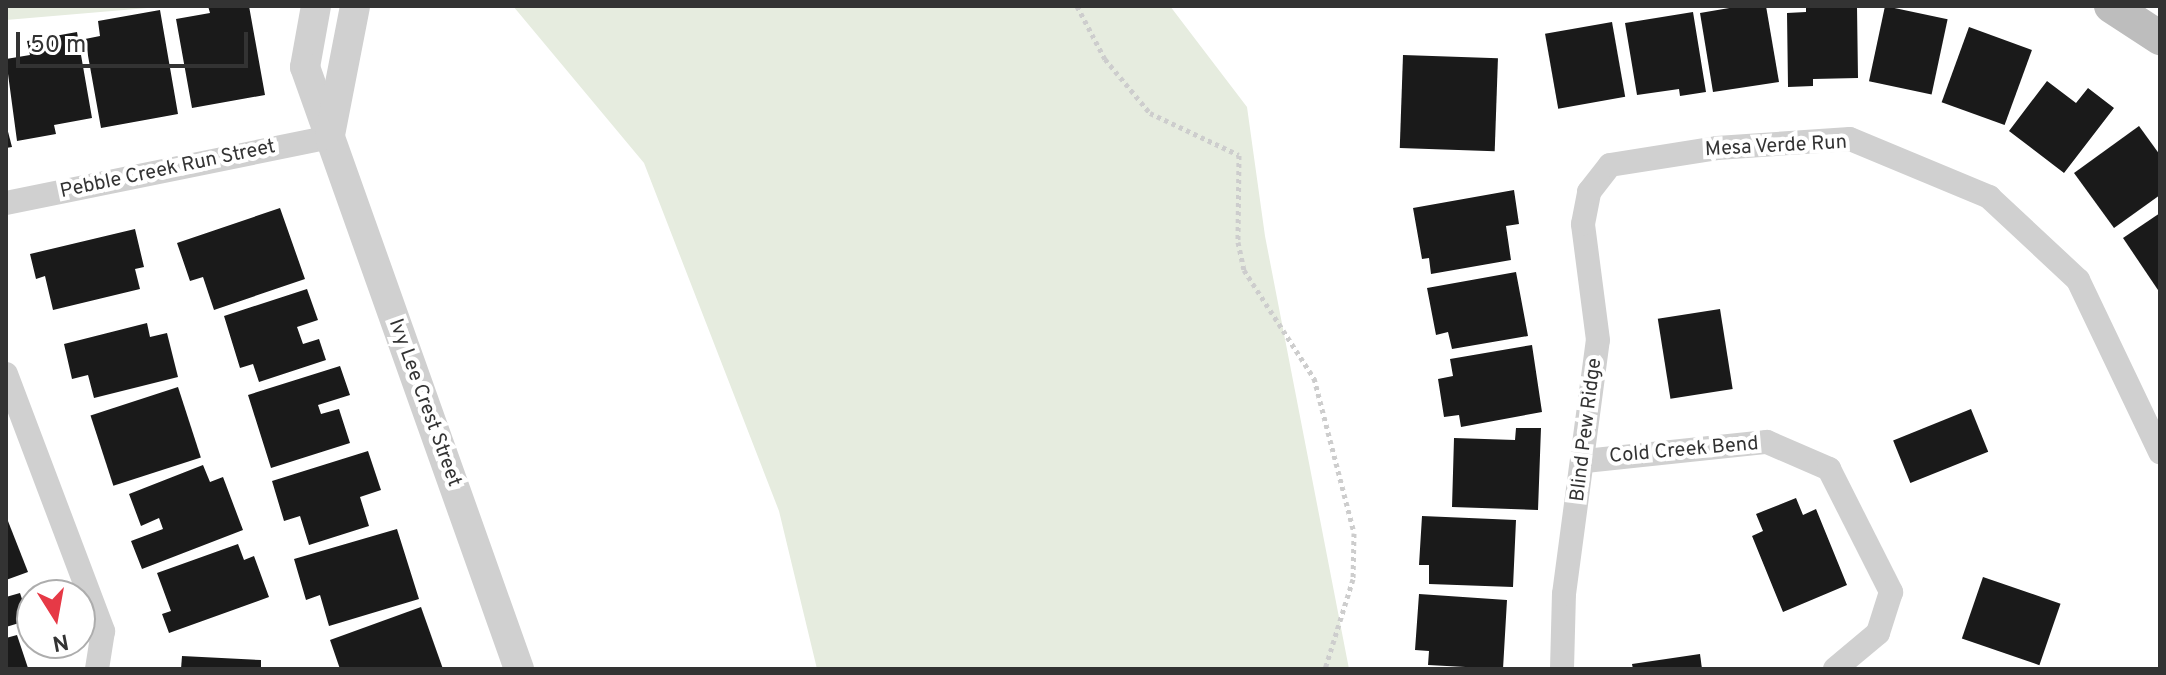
<!DOCTYPE html>
<style>
body{margin:0}
#map{position:relative;width:2166px;height:675px;overflow:hidden;background:#fff;font-family:Overpass,sans-serif}
div>[style]{position:absolute}
[style*='--x']{left:calc(var(--x)*1px);top:calc(var(--y)*1px);width:calc(var(--w)*1px);rotate:calc(var(--a)*1deg)}
.green>*{inset:0;background:#e6ecdf}
.building>*{inset:0;background:#1a1a1a;transform-origin:0 0}
.path>*{height:5px;margin-top:-2.5px;transform-origin:0;background:repeating-linear-gradient(90deg,#cdcdcd 0 4px,transparent 0 8px)}
.minor>*{height:24px;margin:-12px;padding:0 12px;transform-origin:12px;border-radius:12px;background:#d0d0d0}
.tertiary>*{height:30px;margin:-15px;padding:0 15px;transform-origin:15px;border-radius:15px;background:#d0d0d0}
.secondary>*{height:34px;margin:-17px;padding:0 17px;transform-origin:17px;border-radius:17px;background:#bdbdbd}
span{translate:-50% -50%;white-space:nowrap;text-align:center;line-height:1.15;-webkit-text-stroke:8px #fff;paint-order:stroke}
.street-label{font-size:20px;color:#333}
.frame{position:absolute;inset:0;border:8px solid #333;pointer-events:none}
.north{position:absolute;left:16px;top:579px;width:80px;height:80px;box-sizing:border-box;background:#fff;border:2px solid #adadad;border-radius:50%;rotate:169deg;font-size:22px;font-weight:700;line-height:32px;text-align:center;color:#333}
.north::after{content:'';display:block;margin:auto;width:28px;height:36px;background:#e63946;clip-path:polygon(50% 0,100% 100%,50% 72%,0 100%)}
.scale{position:absolute;left:16px;top:32px;width:232px;height:36px;box-sizing:border-box;border:4px solid #333;border-top:0;padding-left:10px;font-size:24px;line-height:28px;white-space:nowrap;color:#333;-webkit-text-stroke:6px #fff;paint-order:stroke}
</style>
<div id="map">
<div class="green">
<i style="clip-path:polygon(6px 6px,171px 6px,6px 20px)"></i>
<i style="clip-path:polygon(513px 6px,1170px 6px,1247px 107px,1265px 236px,1349px 669px,817px 669px,779px 511px,644px 163px)"></i>
</div>
<div class="building">
<i style="clip-path:polygon(208px 6px,249px 6px,265px 95px,192px 108px,176px 19px,210px 13px)"></i>
<i style="clip-path:polygon(1741px 6px,1766px 6px,1779px 82px,1713px 92px,1700px 13px)"></i>
<i style="clip-path:polygon(1806px 6px,1857px 6px,1858px 78px,1813px 79px,1813px 86px,1788px 87px,1787px 13px,1806px 12px)"></i>
<i style="left:1885px;top:6px;width:64px;height:77px;rotate:12deg"></i>
<i style="clip-path:polygon(160px 10px,178px 114px,101px 128px,85px 39px,100px 36px,98px 21px)"></i>
<i style="clip-path:polygon(1693px 12px,1706px 92px,1680px 96px,1679px 89px,1637px 95px,1625px 23px)"></i>
<i style="left:1612px;top:22px;width:76px;height:68px;rotate:80deg"></i>
<i style="left:1969px;top:27px;width:67px;height:80px;rotate:20deg"></i>
<i style="clip-path:polygon(77px 32px,92px 118px,54px 125px,56px 134px,17px 141px,6px 59px,30px 55px,27px 41px)"></i>
<i style="left:1403px;top:55px;width:95px;height:93px;rotate:2deg"></i>
<i style="clip-path:polygon(2047px 81px,2076px 103px,2088px 88px,2114px 108px,2064px 173px,2009px 131px)"></i>
<i style="clip-path:polygon(6px 124px,12px 147px,6px 148px)"></i>
<i style="clip-path:polygon(2139px 126px,2160px 155px,2160px 195px,2114px 228px,2074px 173px)"></i>
<i style="clip-path:polygon(1514px 190px,1519px 224px,1506px 226px,1511px 260px,1431px 274px,1429px 258px,1422px 259px,1413px 208px)"></i>
<i style="clip-path:polygon(280px 208px,305px 279px,214px 310px,203px 277px,190px 281px,177px 243px)"></i>
<i style="clip-path:polygon(2160px 213px,2160px 293px,2123px 238px)"></i>
<i style="clip-path:polygon(135px 229px,144px 267px,135px 269px,140px 289px,53px 310px,45px 276px,36px 279px,30px 254px)"></i>
<i style="clip-path:polygon(1516px 272px,1528px 336px,1452px 349px,1448px 332px,1436px 335px,1427px 288px)"></i>
<i style="clip-path:polygon(307px 289px,318px 320px,297px 327px,303px 344px,319px 339px,326px 360px,259px 382px,253px 364px,240px 368px,224px 316px)"></i>
<i style="left:1720px;top:309px;width:81px;height:63px;rotate:81deg"></i>
<i style="clip-path:polygon(147px 323px,150px 337px,167px 333px,178px 377px,94px 398px,88px 375px,72px 379px,64px 344px)"></i>
<i style="clip-path:polygon(1532px 345px,1542px 412px,1461px 427px,1459px 415px,1444px 417px,1438px 379px,1453px 376px,1450px 359px)"></i>
<i style="clip-path:polygon(340px 366px,350px 395px,318px 405px,321px 414px,339px 409px,350px 443px,271px 468px,248px 395px)"></i>
<i style="left:178px;top:387px;width:74px;height:92px;rotate:72deg"></i>
<i style="left:1971px;top:409px;width:46px;height:84px;rotate:68deg"></i>
<i style="clip-path:polygon(1516px 428px,1541px 428px,1538px 510px,1452px 507px,1454px 438px,1515px 440px)"></i>
<i style="clip-path:polygon(368px 451px,381px 490px,360px 497px,369px 526px,309px 545px,300px 516px,284px 521px,272px 481px)"></i>
<i style="clip-path:polygon(203px 465px,210px 482px,223px 477px,243px 530px,142px 569px,131px 541px,163px 529px,159px 518px,141px 526px,129px 494px)"></i>
<i style="clip-path:polygon(1796px 498px,1803px 515px,1816px 509px,1847px 585px,1783px 612px,1752px 536px,1763px 531px,1756px 514px)"></i>
<i style="clip-path:polygon(6px 516px,28px 572px,6px 580px)"></i>
<i style="clip-path:polygon(1422px 516px,1516px 520px,1513px 587px,1429px 584px,1429px 565px,1419px 565px)"></i>
<i style="clip-path:polygon(397px 529px,419px 599px,329px 626px,320px 595px,306px 600px,294px 559px)"></i>
<i style="clip-path:polygon(238px 544px,244px 560px,254px 556px,269px 597px,169px 633px,162px 614px,171px 611px,157px 573px)"></i>
<i style="left:1983px;top:577px;width:82px;height:65px;rotate:19deg"></i>
<i style="clip-path:polygon(20px 593px,29px 620px,6px 627px,6px 597px)"></i>
<i style="clip-path:polygon(1419px 594px,1507px 600px,1503px 669px,1428px 665px,1429px 651px,1415px 650px)"></i>
<i style="clip-path:polygon(421px 607px,443px 669px,340px 669px,330px 640px)"></i>
<i style="clip-path:polygon(17px 635px,28px 668px,6px 669px,6px 638px)"></i>
<i style="clip-path:polygon(1700px 654px,1702px 669px,1633px 669px,1632px 664px)"></i>
<i style="clip-path:polygon(182px 656px,261px 660px,261px 669px,181px 669px)"></i>
</div>
<div class="path">
<i style="--x:1077;--y:6;--w:60;--a:62.2"></i>
<i style="--x:1105;--y:59;--w:70;--a:50.2"></i>
<i style="--x:1150;--y:113;--w:98;--a:25.3"></i>
<i style="--x:1239;--y:155;--w:87;--a:90.7"></i>
<i style="--x:1238;--y:242;--w:29;--a:78"></i>
<i style="--x:1244;--y:270;--w:129;--a:57.1"></i>
<i style="--x:1314;--y:378;--w:160;--a:75.5"></i>
<i style="--x:1354;--y:533;--w:46;--a:91.2"></i>
<i style="--x:1353;--y:579;--w:94;--a:107.3"></i>
</div>
<div class="minor">
<i style="--x:6;--y:203;--w:331;--a:-11.5"></i>
<i style="--x:6;--y:374;--w:275;--a:69.3"></i>
<i style="--x:103;--y:631;--w:38;--a:99"></i>
<i style="--x:1585;--y:461;--w:183;--a:-6"></i>
<i style="--x:1767;--y:442;--w:68;--a:23.5"></i>
<i style="--x:1829;--y:469;--w:138;--a:63.2"></i>
<i style="--x:1891;--y:592;--w:43;--a:107.6"></i>
<i style="--x:1878;--y:633;--w:56;--a:140.1"></i>
<i style="--x:1562;--y:669;--w:75;--a:-88.5"></i>
<i style="--x:1564;--y:594;--w:256;--a:-82.4"></i>
<i style="--x:1598;--y:340;--w:117;--a:-97.4"></i>
<i style="--x:1583;--y:224;--w:33;--a:-79"></i>
<i style="--x:1589;--y:192;--w:34;--a:-52"></i>
<i style="--x:1610;--y:165;--w:108;--a:-9"></i>
<i style="--x:1717;--y:148;--w:133;--a:-3.9"></i>
<i style="--x:1850;--y:139;--w:151;--a:22.6"></i>
<i style="--x:1989;--y:197;--w:122;--a:43"></i>
<i style="--x:2078;--y:280;--w:191;--a:64.5"></i>
</div>
<div class="tertiary">
<i style="--x:316;--y:6;--w:62;--a:100.2"></i>
<i style="--x:305;--y:67;--w:639;--a:70.43"></i>
<i style="--x:330;--y:135;--w:131;--a:-79"></i>
</div>
<div class="secondary">
<i style="--x:2111;--y:6;--w:59;--a:33.1"></i>
</div>
<div class="street-label">
<span style="left:1776px;top:147px;rotate:-3deg">Mesa Verde Run</span>
<span style="left:168px;top:170px;rotate:-12deg">Pebble Creek Run Street</span>
<span style="left:424px;top:403px;rotate:70deg">Ivy Lee Crest Street</span>
<span style="left:1587px;top:430px;rotate:-83deg">Blind Pew Ridge</span>
<span style="left:1684px;top:451px;rotate:-5deg">Cold Creek Bend</span>
</div>
<div class="frame"></div>
<div class="north">N</div>
<div class="scale">50 m</div>
</div>
